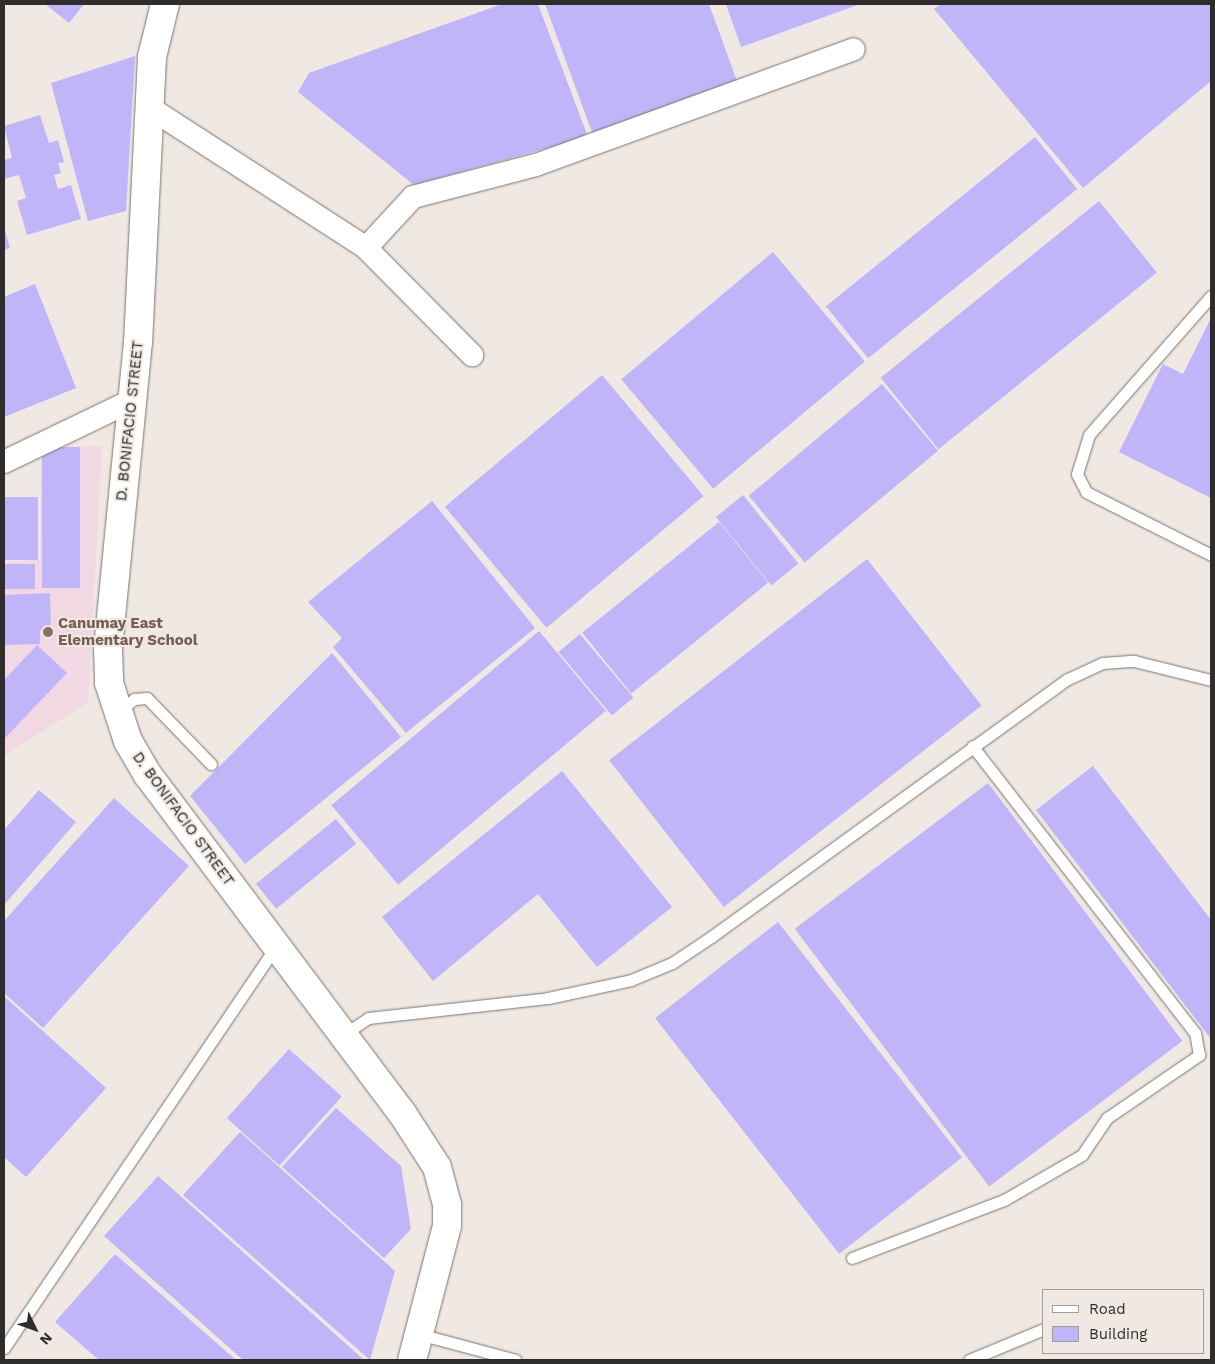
<!DOCTYPE html>
<style>
body{margin:0}
#map{position:relative;width:1215px;height:1364px;overflow:hidden;background:#efe8e3;font-family:"Work Sans",sans-serif}
div>[style]{position:absolute}
[style*='--x']{left:calc(var(--x)*1px);top:calc(var(--y)*1px);width:calc(var(--w)*1px);rotate:calc(var(--a)*1deg)}
.education>*{inset:0;background:#f1d8e2}
.building>*{inset:0;background:#c0b5f8;transform-origin:0 0}
.roads{filter:drop-shadow(0 0 1px #7a746f) drop-shadow(0 0 1px #7a746f)}
.lane>*{height:11px;margin:-5.5px;padding:0 5.5px;transform-origin:5.5px;border-radius:5.5px;background:#fff}
.street>*{height:22px;margin:-11px;padding:0 11px;transform-origin:11px;border-radius:11px;background:#fff}
.secondary>*{height:28px;margin:-14px;padding:0 14px;transform-origin:14px;border-radius:14px;background:#fff}
.dots>*{width:14px;height:14px;translate:-50% -50%;box-sizing:border-box;border:2px solid #efe8e3;border-radius:50%}
span{translate:-50% -50%;white-space:nowrap;text-align:center;line-height:1.15;-webkit-text-stroke:4px #efe8e3;paint-order:stroke}
.street-label{font-size:15px;color:#2f2d2b}
.education-label{font-size:15px;color:#785e54;font-weight:700}
.left{translate:0 -50%;text-align:left}
.frame{position:absolute;inset:0;border:5px solid #2f2d2b;pointer-events:none}
.legend{position:absolute;left:1042px;top:1289px;width:162px;height:65px;box-sizing:border-box;background:#efe8e3;border:1px solid #a29d99;margin:0;padding:6px 9px;list-style:none;font-size:15px;color:#2f2d2b}
.legend li{display:flex;align-items:center;gap:10px;height:25px}
.legend b{width:25px;border:1px solid #a29d99}
.north{position:absolute;left:10px;top:1304px;width:50px;height:50px;-webkit-text-stroke:4px #efe8e3;paint-order:stroke;rotate:132deg;font-size:14px;font-weight:700;line-height:20px;text-align:center;color:#2f2d2b}
.north::after{content:'';display:block;margin:auto;width:18px;height:22px;background:#2f2d2b;clip-path:polygon(50% 0,100% 100%,50% 72%,0 100%)}
</style>
<div id="map">
<div class="education">
<i style="clip-path:polygon(102px 446px,88px 702px,4px 756px,4px 562px,40px 560px,41px 447px)"></i>
</div>
<div class="building">
<i style="clip-path:polygon(45px 4px,84px 4px,69px 23px)"></i>
<i style="clip-path:polygon(502px 4px,538px 4px,588px 137px,414px 185px,298px 92px,309px 73px)"></i>
<i style="clip-path:polygon(545px 4px,709px 4px,737px 81px,593px 135px)"></i>
<i style="clip-path:polygon(726px 4px,860px 4px,741px 47px)"></i>
<i style="clip-path:polygon(941px 4px,1211px 4px,1211px 81px,1083px 188px,934px 9px)"></i>
<i style="clip-path:polygon(135px 56px,126px 211px,88px 221px,51px 83px)"></i>
<i style="clip-path:polygon(40px 115px,49px 143px,58px 140px,64px 162px,58px 163px,61px 173px,54px 175px,58px 189px,71px 185px,81px 219px,27px 235px,17px 201px,26px 198px,19px 175px,4px 179px,4px 160px,12px 158px,4px 126px)"></i>
<i style="left:1035px;top:137px;width:67px;height:269px;rotate:51deg"></i>
<i style="left:1099px;top:201px;width:92px;height:281px;rotate:51deg"></i>
<i style="clip-path:polygon(4px 227px,10px 248px,4px 250px)"></i>
<i style="left:773px;top:252px;width:143px;height:198px;rotate:50deg"></i>
<i style="clip-path:polygon(35px 284px,76px 388px,4px 417px,4px 297px)"></i>
<i style="clip-path:polygon(1211px 318px,1211px 498px,1119px 452px,1163px 364px,1183px 374px)"></i>
<i style="left:602px;top:375px;width:158px;height:205px;rotate:50deg"></i>
<i style="left:882px;top:384px;width:87px;height:174px;rotate:50deg"></i>
<i style="left:42px;top:447px;width:38px;height:141px"></i>
<i style="left:743px;top:495px;width:88px;height:35px;rotate:51deg"></i>
<i style="left:4px;top:497px;width:34px;height:63px"></i>
<i style="clip-path:polygon(432px 501px,535px 628px,406px 733px,333px 647px,342px 638px,308px 602px)"></i>
<i style="left:719px;top:522px;width:78px;height:176px;rotate:51deg"></i>
<i style="left:867px;top:559px;width:186px;height:327px;rotate:52deg"></i>
<i style="left:35px;top:564px;width:25px;height:31px;rotate:90deg"></i>
<i style="clip-path:polygon(50px 593px,51px 630px,40px 630px,40px 644px,4px 645px,4px 595px)"></i>
<i style="left:539px;top:631px;width:104px;height:271px;rotate:50deg"></i>
<i style="left:580px;top:634px;width:83px;height:28px;rotate:50deg"></i>
<i style="clip-path:polygon(37px 645px,67px 673px,5px 738px,4px 680px)"></i>
<i style="clip-path:polygon(332px 653px,401px 737px,245px 864px,190px 796px)"></i>
<i style="clip-path:polygon(1093px 766px,1211px 920px,1211px 1039px,1036px 810px)"></i>
<i style="clip-path:polygon(562px 771px,672px 907px,597px 967px,538px 894px,433px 981px,382px 917px)"></i>
<i style="left:988px;top:783px;width:323px;height:242px;rotate:53deg"></i>
<i style="clip-path:polygon(39px 790px,76px 822px,4px 905px,4px 830px)"></i>
<i style="clip-path:polygon(114px 798px,189px 866px,43px 1028px,4px 993px,4px 921px)"></i>
<i style="left:336px;top:819px;width:32px;height:103px;rotate:51deg"></i>
<i style="left:778px;top:922px;width:299px;height:156px;rotate:52deg"></i>
<i style="clip-path:polygon(4px 996px,106px 1088px,26px 1177px,4px 1157px)"></i>
<i style="left:289px;top:1049px;width:71px;height:93px;rotate:42deg"></i>
<i style="clip-path:polygon(336px 1108px,401px 1166px,411px 1229px,384px 1258px,282px 1167px)"></i>
<i style="clip-path:polygon(240px 1132px,395px 1271px,370px 1360px,183px 1195px)"></i>
<i style="clip-path:polygon(158px 1176px,364px 1360px,243px 1360px,104px 1236px)"></i>
<i style="clip-path:polygon(115px 1254px,236px 1360px,99px 1360px,55px 1322px)"></i>
</div>
<div class="roads">
<div class="lane">
<i style="--x:1211;--y:296;--w:185;--a:131.3"></i>
<i style="--x:1089;--y:435;--w:41;--a:107.1"></i>
<i style="--x:1077;--y:474;--w:20;--a:63"></i>
<i style="--x:1086;--y:492;--w:140;--a:26.7"></i>
<i style="--x:118;--y:712;--w:21;--a:-39"></i>
<i style="--x:134;--y:699;--w:13;--a:-4"></i>
<i style="--x:147;--y:698;--w:92;--a:45.9"></i>
<i style="--x:343;--y:1035;--w:30;--a:-34"></i>
<i style="--x:368;--y:1018;--w:181;--a:-6.3"></i>
<i style="--x:548;--y:998;--w:85;--a:-12.2"></i>
<i style="--x:631;--y:980;--w:44;--a:-22.5"></i>
<i style="--x:672;--y:963;--w:47;--a:-33.7"></i>
<i style="--x:711;--y:937;--w:440;--a:-35.9"></i>
<i style="--x:1068;--y:679;--w:38;--a:-25"></i>
<i style="--x:1103;--y:663;--w:31;--a:-4"></i>
<i style="--x:1134;--y:661;--w:79;--a:13.9"></i>
<i style="--x:852;--y:1258;--w:163;--a:-20.9"></i>
<i style="--x:1004;--y:1200;--w:90;--a:-30"></i>
<i style="--x:1082;--y:1155;--w:45;--a:-56"></i>
<i style="--x:1107;--y:1118;--w:112;--a:-34.4"></i>
<i style="--x:1199;--y:1055;--w:22;--a:-100"></i>
<i style="--x:1195;--y:1033;--w:363;--a:-127.8"></i>
<i style="--x:419;--y:1334;--w:100;--a:15"></i>
<i style="--x:4;--y:1348;--w:485;--a:-55.9"></i>
<i style="--x:969;--y:1360;--w:81;--a:-22.5"></i>
</div>
<div class="street">
<i style="--x:150;--y:108;--w:257;--a:32.9"></i>
<i style="--x:366;--y:248;--w:151;--a:45.3"></i>
<i style="--x:366;--y:248;--w:69;--a:-47.3"></i>
<i style="--x:413;--y:197;--w:127;--a:-14.6"></i>
<i style="--x:536;--y:165;--w:338;--a:-20"></i>
<i style="--x:4;--y:462;--w:143;--a:-25.7"></i>
</div>
<div class="secondary">
<i style="--x:165;--y:4;--w:55;--a:103.8"></i>
<i style="--x:152;--y:57;--w:285;--a:92.8"></i>
<i style="--x:138;--y:342;--w:308;--a:95.6"></i>
<i style="--x:108;--y:649;--w:34;--a:88"></i>
<i style="--x:109;--y:683;--w:61;--a:71.9"></i>
<i style="--x:128;--y:741;--w:39;--a:60"></i>
<i style="--x:148;--y:775;--w:423;--a:53.1"></i>
<i style="--x:402;--y:1113;--w:64;--a:57.1"></i>
<i style="--x:437;--y:1167;--w:39;--a:75"></i>
<i style="--x:447;--y:1205;--w:21;--a:90"></i>
<i style="--x:447;--y:1226;--w:138;--a:104.6"></i>
</div>
</div>
<div class="dots">
<i style="left:48px;top:632px;background:#8d6e63"></i>
</div>
<div class="street-label">
<span style="left:130px;top:421px;rotate:-84deg">D. BONIFACIO STREET</span>
<span style="left:183px;top:819px;rotate:54deg">D. BONIFACIO STREET</span>
</div>
<div class="education-label">
<span class="left" style="left:58px;top:632px">Canumay East<br>Elementary School</span>
</div>
<div class="frame"></div>
<ul class="legend">
<li><b style="height:6px;background:#fff"></b>Road</li>
<li><b style="height:14px;background:#c0b5f8"></b>Building</li>
</ul>
<div class="north">N</div>
</div>
